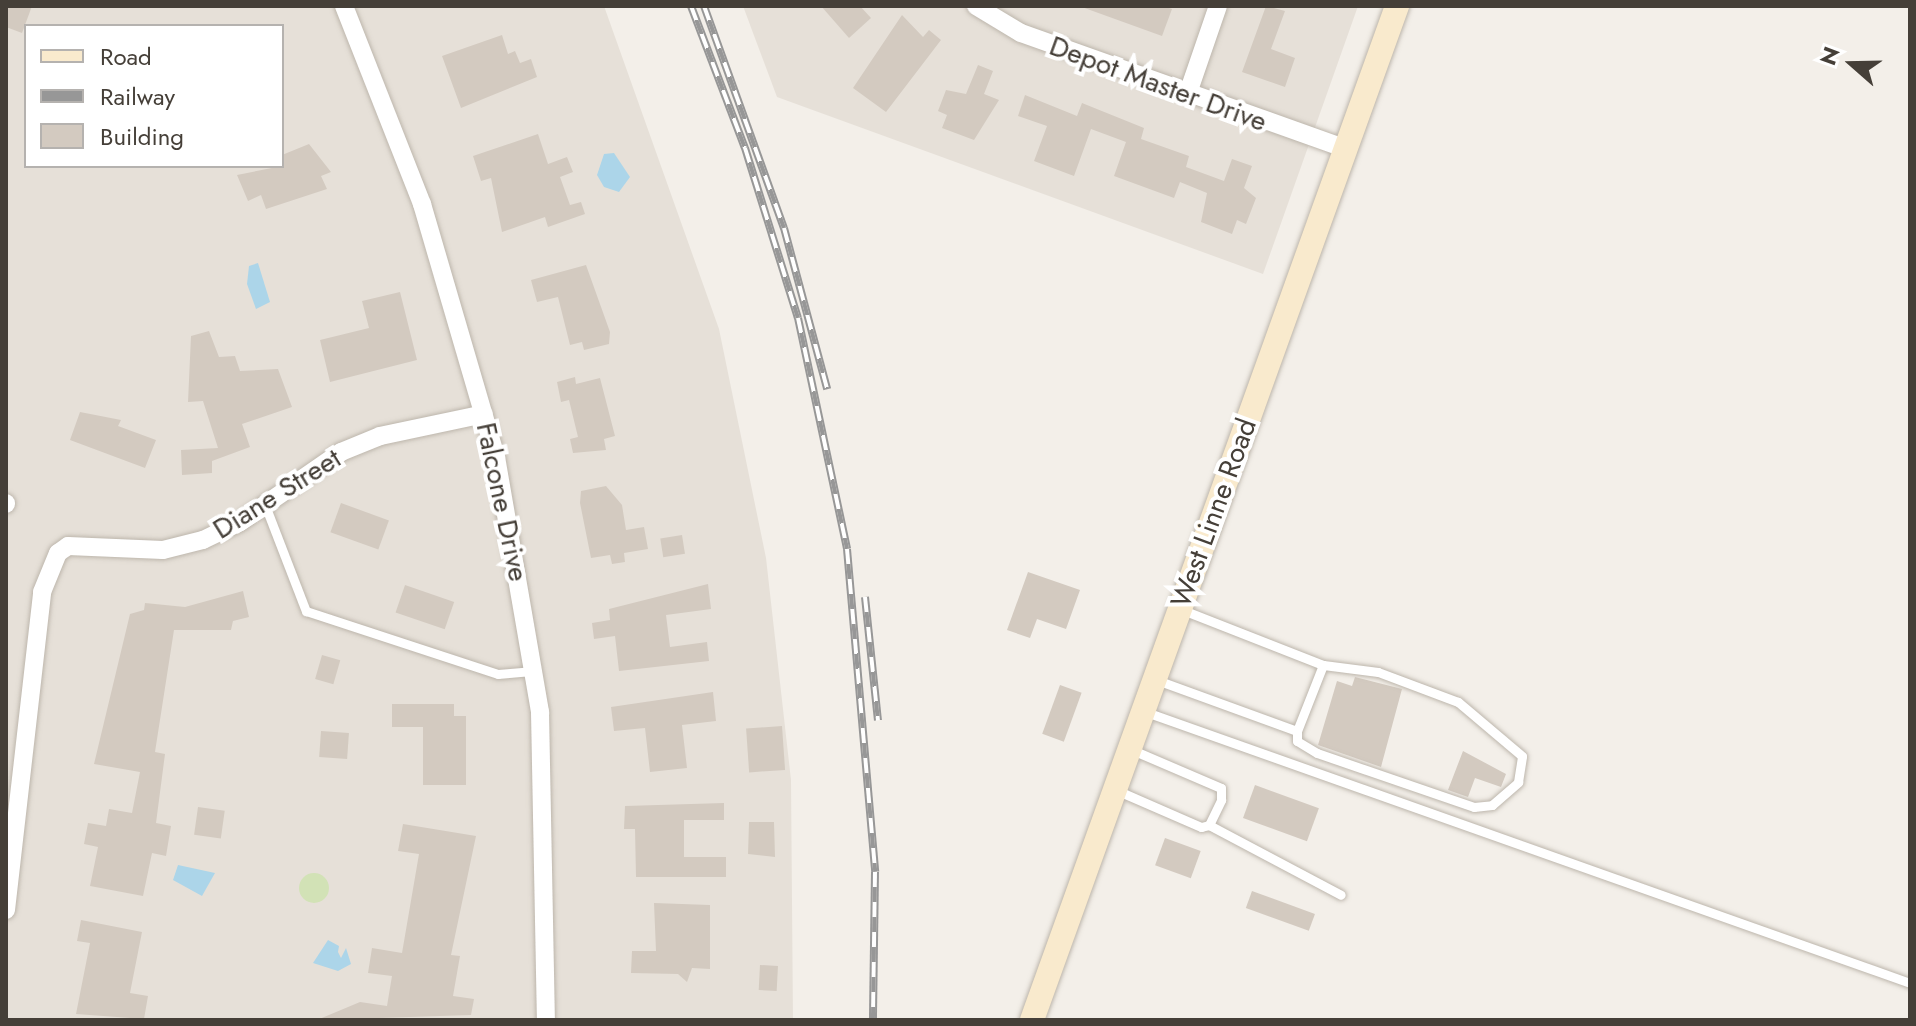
<!DOCTYPE html>
<style>
body{margin:0}
#map{position:relative;width:1916px;height:1026px;overflow:hidden;background:#f3efe9;font-family:Jost,sans-serif}
div>[style]{position:absolute}
[style*='--x']{left:calc(var(--x)*1px);top:calc(var(--y)*1px);width:calc(var(--w)*1px);rotate:calc(var(--a)*1deg)}
.residential>*{inset:0;background:#e6e0d8}
.green>*{inset:0;background:#d2e2b6}
.round{border-radius:50%}
.water>*{inset:0;background:#acd5e9}
.building>*{inset:0;background:#d3cac0;transform-origin:0 0}
.roads{filter:drop-shadow(0 0 2px #bdb6ac) drop-shadow(0 0 2px #bdb6ac)}
.lane>*{height:9px;margin:-4.5px;padding:0 4.5px;transform-origin:4.5px;border-radius:4.5px;background:#fff}
.street>*{height:18px;margin:-9px;padding:0 9px;transform-origin:9px;border-radius:9px;background:#fff}
.secondary>*{height:24px;margin:-12px;padding:0 12px;transform-origin:12px;border-radius:12px;background:#f9eacd}
.rail>*{height:8px;margin-top:-4px;transform-origin:0;background:repeating-linear-gradient(90deg,#fff 0 15px,#979797 0 30px);box-sizing:border-box;border-block:2px solid #979797}
span{translate:-50% -50%;white-space:nowrap;text-align:center;line-height:1.15;-webkit-text-stroke:8px #fff;paint-order:stroke}
.street-label{font-size:28px;color:#453f38}
.frame{position:absolute;inset:0;border:8px solid #453f38;pointer-events:none}
.legend{position:absolute;left:24px;top:24px;width:260px;height:144px;box-sizing:border-box;background:#fff;border:2px solid #b5b2af;margin:0;padding:10px 14px;list-style:none;font-size:24px;color:#453f38}
.legend li{display:flex;align-items:center;gap:16px;height:40px}
.legend b{width:40px;border:2px solid #b5b2af}
.north{position:absolute;left:1812px;top:24px;width:80px;height:80px;-webkit-text-stroke:6px #fff;paint-order:stroke;rotate:290deg;font-size:22px;font-weight:700;line-height:32px;text-align:center;color:#453f38}
.north::after{content:'';display:block;margin:auto;width:28px;height:36px;background:#453f38;clip-path:polygon(50% 0,100% 100%,50% 72%,0 100%)}
</style>
<div id="map">
<div class="residential">
<i style="clip-path:polygon(evenodd,6px 6px,604px 6px,719px 329px,766px 558px,791px 780px,793px 1020px,6px 1020px,6px 6px,26px 26px,282px 26px,282px 166px,26px 166px,26px 26px)"></i>
<i style="clip-path:polygon(743px 6px,1358px 6px,1263px 274px,777px 97px)"></i>
</div>
<div class="green">
<i class="round" style="left:299px;top:873px;width:30px;height:30px"></i>
</div>
<div class="water">
<i style="clip-path:polygon(614px 153px,630px 177px,619px 192px,604px 187px,597px 175px,604px 154px)"></i>
<i style="clip-path:polygon(258px 263px,270px 302px,256px 309px,247px 284px,249px 266px)"></i>
<i style="clip-path:polygon(178px 865px,215px 873px,202px 896px,173px 880px)"></i>
<i style="clip-path:polygon(328px 940px,339px 946px,338px 952px,341px 958px,346px 948px,351px 964px,338px 971px,313px 963px)"></i>
</div>
<div class="building">
<i style="clip-path:polygon(6px 6px,32px 6px,22px 33px,6px 27px)"></i>
<i style="clip-path:polygon(821px 6px,860px 6px,871px 18px,849px 38px)"></i>
<i style="clip-path:polygon(1079px 6px,1163px 6px,1172px 9px,1162px 36px)"></i>
<i style="clip-path:polygon(1266px 6px,1285px 11px,1271px 49px,1295px 58px,1285px 87px,1242px 72px)"></i>
<i style="clip-path:polygon(902px 15px,923px 37px,929px 30px,941px 40px,886px 112px,853px 88px)"></i>
<i style="clip-path:polygon(502px 35px,508px 54px,515px 51px,520px 63px,531px 59px,537px 77px,461px 108px,442px 56px)"></i>
<i style="clip-path:polygon(978px 65px,993px 71px,984px 94px,999px 100px,974px 140px,942px 128px,947px 115px,938px 111px,946px 90px,966px 94px)"></i>
<i style="clip-path:polygon(1025px 95px,1077px 116px,1082px 103px,1144px 128px,1141px 139px,1189px 156px,1186px 167px,1224px 181px,1232px 159px,1252px 166px,1244px 188px,1256px 198px,1246px 224px,1237px 220px,1232px 234px,1201px 222px,1207px 193px,1180px 182px,1174px 198px,1114px 176px,1126px 142px,1091px 129px,1074px 176px,1034px 161px,1047px 126px,1018px 116px)"></i>
<i style="clip-path:polygon(538px 134px,548px 164px,567px 157px,573px 172px,560px 177px,570px 205px,581px 202px,585px 214px,548px 227px,545px 217px,502px 232px,491px 178px,481px 181px,473px 156px)"></i>
<i style="clip-path:polygon(309px 144px,331px 172px,321px 176px,327px 189px,266px 209px,261px 195px,248px 201px,237px 175px,282px 166px,282px 155px)"></i>
<i style="clip-path:polygon(586px 265px,610px 332px,609px 344px,584px 350px,582px 342px,570px 345px,558px 297px,537px 302px,531px 280px)"></i>
<i style="clip-path:polygon(400px 292px,417px 360px,330px 382px,320px 340px,369px 328px,362px 301px)"></i>
<i style="clip-path:polygon(209px 331px,219px 357px,235px 356px,240px 371px,278px 369px,292px 407px,242px 424px,250px 447px,212px 461px,212px 473px,182px 475px,181px 450px,218px 448px,203px 401px,188px 402px,191px 336px)"></i>
<i style="clip-path:polygon(575px 377px,576px 384px,600px 378px,615px 436px,604px 439px,606px 450px,573px 453px,570px 439px,578px 437px,569px 400px,561px 402px,557px 382px)"></i>
<i style="clip-path:polygon(80px 412px,121px 420px,118px 426px,156px 440px,145px 468px,70px 440px)"></i>
<i style="clip-path:polygon(606px 486px,622px 505px,626px 530px,644px 527px,648px 549px,624px 553px,625px 562px,612px 564px,610px 555px,591px 558px,580px 503px,581px 491px)"></i>
<i style="left:341px;top:503px;width:51px;height:31px;rotate:20deg"></i>
<i style="left:682px;top:535px;width:19px;height:22px;rotate:81deg"></i>
<i style="clip-path:polygon(1028px 572px,1080px 590px,1066px 629px,1037px 619px,1030px 638px,1007px 630px)"></i>
<i style="clip-path:polygon(708px 584px,711px 609px,666px 615px,670px 647px,707px 642px,709px 661px,619px 671px,615px 636px,594px 639px,592px 623px,610px 620px,609px 609px)"></i>
<i style="left:405px;top:585px;width:52px;height:29px;rotate:19deg"></i>
<i style="clip-path:polygon(243px 591px,249px 617px,233px 621px,231px 630px,174px 630px,155px 752px,165px 754px,156px 823px,171px 826px,166px 856px,152px 853px,143px 896px,90px 886px,98px 847px,84px 844px,88px 823px,106px 826px,109px 809px,132px 813px,140px 772px,94px 764px,130px 614px,144px 610px,145px 603px,185px 607px)"></i>
<i style="left:322px;top:655px;width:19px;height:25px;rotate:16deg"></i>
<i style="clip-path:polygon(1355px 677px,1402px 689px,1381px 767px,1318px 745px,1337px 681px,1352px 686px)"></i>
<i style="left:1060px;top:685px;width:23px;height:52px;rotate:20deg"></i>
<i style="clip-path:polygon(713px 692px,716px 721px,682px 725px,687px 768px,650px 772px,645px 728px,614px 731px,611px 707px)"></i>
<i style="clip-path:polygon(392px 704px,454px 704px,454px 716px,466px 716px,466px 785px,423px 785px,423px 727px,392px 727px)"></i>
<i style="left:782px;top:726px;width:44px;height:36px;rotate:86deg"></i>
<i style="left:321px;top:731px;width:28px;height:26px;rotate:4deg"></i>
<i style="clip-path:polygon(1463px 751px,1506px 774px,1501px 787px,1475px 778px,1468px 797px,1448px 790px)"></i>
<i style="left:1255px;top:785px;width:68px;height:35px;rotate:20deg"></i>
<i style="clip-path:polygon(724px 803px,724px 820px,684px 820px,684px 857px,726px 857px,726px 877px,636px 877px,635px 829px,624px 829px,625px 806px)"></i>
<i style="left:198px;top:807px;width:27px;height:28px;rotate:8deg"></i>
<i style="clip-path:polygon(749px 822px,774px 822px,775px 857px,748px 854px)"></i>
<i style="clip-path:polygon(403px 824px,476px 836px,451px 955px,460px 956px,453px 996px,474px 999px,471px 1015px,317px 1020px,360px 1002px,387px 1006px,392px 976px,368px 973px,372px 948px,402px 953px,419px 854px,398px 851px)"></i>
<i style="left:1165px;top:838px;width:38px;height:29px;rotate:20deg"></i>
<i style="left:1252px;top:891px;width:67px;height:18px;rotate:20deg"></i>
<i style="clip-path:polygon(654px 903px,710px 905px,710px 969px,692px 968px,687px 982px,678px 974px,631px 973px,632px 951px,656px 951px)"></i>
<i style="clip-path:polygon(81px 920px,142px 932px,130px 993px,148px 996px,144px 1019px,76px 1014px,90px 943px,77px 941px)"></i>
<i style="left:760px;top:965px;width:18px;height:25px;rotate:3deg"></i>
</div>
<div class="roads">
<div class="lane">
<i style="--x:265;--y:505;--w:114;--a:68.9"></i>
<i style="--x:306;--y:611;--w:202;--a:18.2"></i>
<i style="--x:498;--y:674;--w:36;--a:-5"></i>
<i style="--x:1154;--y:679;--w:152;--a:20"></i>
<i style="--x:1297;--y:731;--w:71;--a:-68.5"></i>
<i style="--x:1323;--y:665;--w:150;--a:-158.6"></i>
<i style="--x:1146;--y:712;--w:811;--a:19.53"></i>
<i style="--x:1297;--y:731;--w:10;--a:90"></i>
<i style="--x:1297;--y:741;--w:23;--a:31"></i>
<i style="--x:1317;--y:753;--w:166;--a:19"></i>
<i style="--x:1474;--y:807;--w:18;--a:-6"></i>
<i style="--x:1492;--y:805;--w:35;--a:-41"></i>
<i style="--x:1518;--y:782;--w:26;--a:-81"></i>
<i style="--x:1522;--y:756;--w:84;--a:-139.8"></i>
<i style="--x:1458;--y:702;--w:85;--a:-159.4"></i>
<i style="--x:1378;--y:672;--w:55;--a:-172.7"></i>
<i style="--x:1116;--y:790;--w:93;--a:23.5"></i>
<i style="--x:1201;--y:827;--w:8;--a:-14"></i>
<i style="--x:1209;--y:825;--w:28;--a:-64"></i>
<i style="--x:1221;--y:800;--w:12;--a:-90"></i>
<i style="--x:1221;--y:788;--w:99;--a:-156.8"></i>
<i style="--x:1209;--y:825;--w:149;--a:27.9"></i>
</div>
<div class="street">
<i style="--x:344;--y:6;--w:213;--a:68.5"></i>
<i style="--x:422;--y:204;--w:264;--a:73.7"></i>
<i style="--x:496;--y:457;--w:259;--a:80.2"></i>
<i style="--x:540;--y:712;--w:308;--a:88.9"></i>
<i style="--x:976;--y:6;--w:52;--a:31"></i>
<i style="--x:1021;--y:33;--w:345;--a:19.6"></i>
<i style="--x:1188;--y:93;--w:92;--a:-71"></i>
<i style="--x:6;--y:503;--w:1;--a:90"></i>
<i style="--x:6;--y:910;--w:320;--a:-83.5"></i>
<i style="--x:42;--y:592;--w:42;--a:-67.7"></i>
<i style="--x:58;--y:553;--w:12;--a:-35"></i>
<i style="--x:68;--y:546;--w:95;--a:2.4"></i>
<i style="--x:163;--y:550;--w:41;--a:-14"></i>
<i style="--x:203;--y:540;--w:41;--a:-25.9"></i>
<i style="--x:240;--y:522;--w:123;--a:-34.7"></i>
<i style="--x:341;--y:452;--w:42;--a:-22.3"></i>
<i style="--x:380;--y:436;--w:106;--a:-11.9"></i>
</div>
<div class="secondary">
<i style="--x:1032;--y:1020;--w:1078;--a:-70.2"></i>
</div>
</div>
<div class="rail">
<i style="--x:691;--y:6;--w:152;--a:69.2"></i>
<i style="--x:745;--y:148;--w:178;--a:72.7"></i>
<i style="--x:798;--y:318;--w:236;--a:78"></i>
<i style="--x:847;--y:549;--w:324;--a:85"></i>
<i style="--x:875;--y:872;--w:148;--a:90.8"></i>
<i style="--x:704;--y:6;--w:236;--a:70.2"></i>
<i style="--x:784;--y:228;--w:167;--a:75"></i>
<i style="--x:865;--y:597;--w:124;--a:84"></i>
</div>
<div class="street-label">
<span style="left:1158px;top:84px;rotate:20deg">Depot Master Drive</span>
<span style="left:277px;top:494px;rotate:-32deg">Diane Street</span>
<span style="left:502px;top:502px;rotate:78deg">Falcone Drive</span>
<span style="left:1214px;top:513px;rotate:-70deg">West Linne Road</span>
</div>
<div class="frame"></div>
<ul class="legend">
<li><b style="height:10px;background:#f9eacd"></b>Road</li>
<li><b style="height:10px;background:#979797"></b>Railway</li>
<li><b style="height:22px;background:#d3cac0"></b>Building</li>
</ul>
<div class="north">N</div>
</div>
